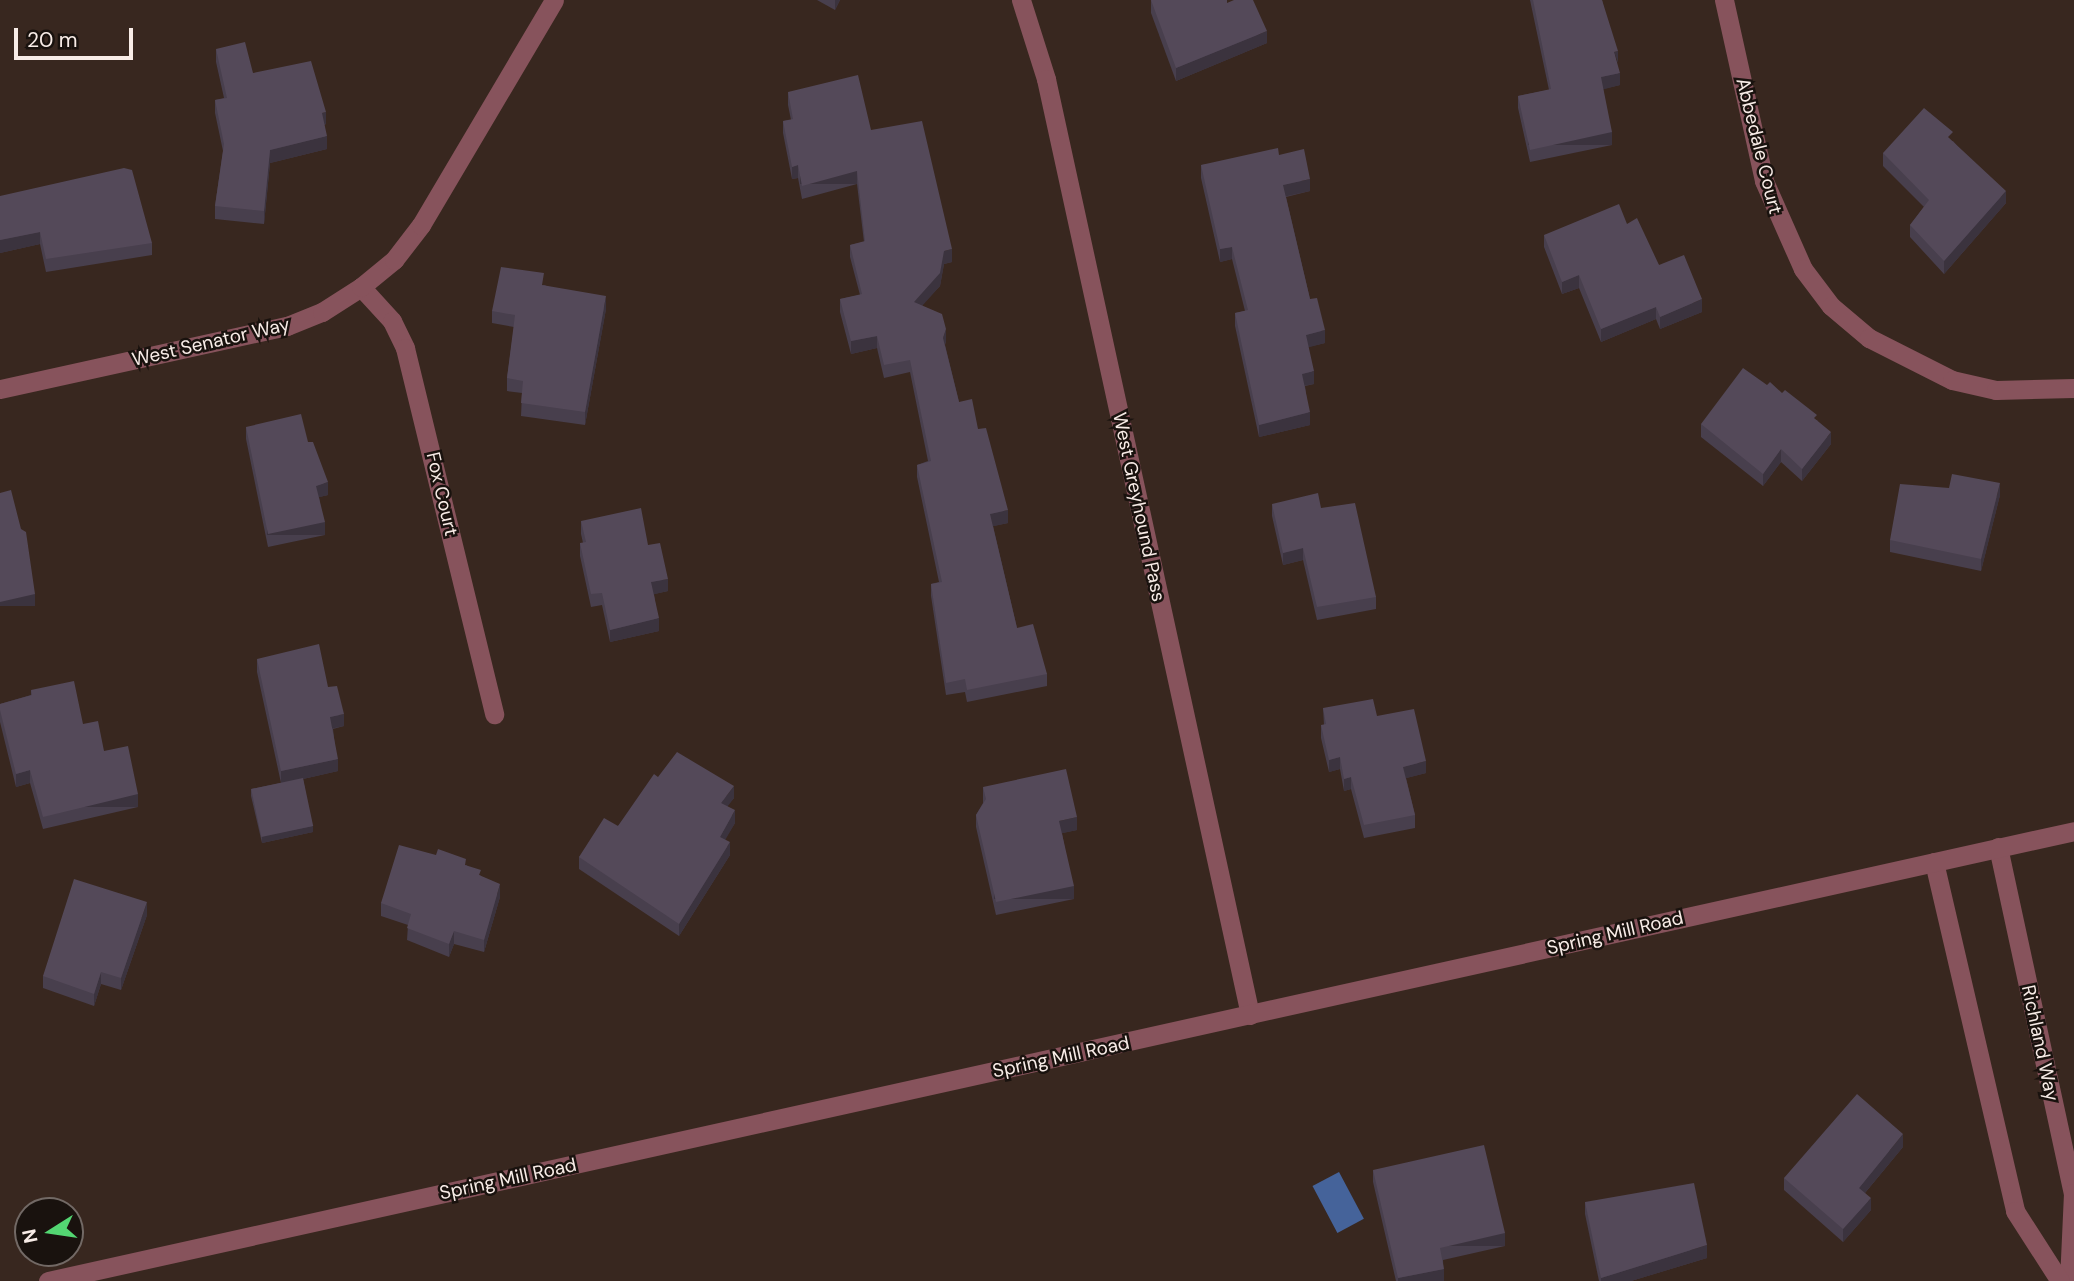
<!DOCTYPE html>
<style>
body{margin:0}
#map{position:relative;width:2074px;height:1281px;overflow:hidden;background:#38271f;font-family:"DM Sans",sans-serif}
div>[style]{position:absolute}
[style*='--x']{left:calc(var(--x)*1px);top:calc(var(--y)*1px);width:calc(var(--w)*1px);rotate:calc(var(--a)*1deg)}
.water>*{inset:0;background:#45639a;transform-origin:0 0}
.minor>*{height:19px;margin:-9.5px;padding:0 9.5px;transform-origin:9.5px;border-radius:9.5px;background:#87535c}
.tertiary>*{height:19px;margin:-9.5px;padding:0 9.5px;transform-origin:9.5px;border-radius:9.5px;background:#87535c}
.wall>*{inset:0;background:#483f4d}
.shaded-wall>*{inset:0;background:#3b333e;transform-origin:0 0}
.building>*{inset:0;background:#544959;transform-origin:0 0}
span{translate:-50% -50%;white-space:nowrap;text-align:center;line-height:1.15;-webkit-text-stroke:5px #19120e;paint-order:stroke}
.street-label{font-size:19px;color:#f8ece7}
.north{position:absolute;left:14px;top:1197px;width:70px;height:70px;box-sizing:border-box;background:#19120e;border:2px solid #726965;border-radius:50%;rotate:258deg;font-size:19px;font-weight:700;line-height:28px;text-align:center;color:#f8ece7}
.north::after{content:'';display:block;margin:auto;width:24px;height:32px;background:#53d672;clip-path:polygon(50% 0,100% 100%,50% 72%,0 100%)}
.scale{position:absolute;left:14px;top:28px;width:119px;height:32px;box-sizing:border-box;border:4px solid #f8ece7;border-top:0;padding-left:9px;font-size:21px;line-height:24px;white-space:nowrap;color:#f8ece7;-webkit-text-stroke:5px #19120e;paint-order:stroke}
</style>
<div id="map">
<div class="water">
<i style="left:1339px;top:1172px;width:53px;height:30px;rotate:62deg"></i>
</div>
<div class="minor">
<i style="--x:1021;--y:0;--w:83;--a:72.4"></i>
<i style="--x:1046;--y:79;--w:958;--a:77.7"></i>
<i style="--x:1724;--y:0;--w:185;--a:77.5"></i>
<i style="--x:1764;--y:181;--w:96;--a:66.1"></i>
<i style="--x:1803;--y:269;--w:46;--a:52.9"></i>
<i style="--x:1831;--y:306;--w:50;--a:40.1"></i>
<i style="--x:1869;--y:338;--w:93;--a:26.8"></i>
<i style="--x:1952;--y:380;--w:45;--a:12.8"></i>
<i style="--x:1996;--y:390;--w:78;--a:-1.5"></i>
<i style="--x:361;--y:287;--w:46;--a:47.6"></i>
<i style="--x:392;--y:321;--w:30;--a:64"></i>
<i style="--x:405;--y:348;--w:377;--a:76.3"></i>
<i style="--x:0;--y:389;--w:294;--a:-12.4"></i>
<i style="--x:287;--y:326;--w:38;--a:-22"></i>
<i style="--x:322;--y:312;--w:46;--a:-32.7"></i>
<i style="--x:361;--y:287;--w:43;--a:-39.3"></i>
<i style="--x:394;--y:260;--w:44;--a:-52.4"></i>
<i style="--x:421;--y:225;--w:261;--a:-59.4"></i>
<i style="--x:1998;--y:847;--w:354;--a:77.8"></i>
<i style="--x:2073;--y:1193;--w:88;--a:92.6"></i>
<i style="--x:1934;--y:862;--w:358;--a:76.9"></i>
<i style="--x:2015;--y:1211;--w:83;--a:57.3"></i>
</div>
<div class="tertiary">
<i style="--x:48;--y:1281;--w:2075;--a:-12.52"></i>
</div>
<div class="wall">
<i style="clip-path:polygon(817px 0,840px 0,835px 10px)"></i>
<i style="clip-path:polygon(1151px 0,1227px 3px,1267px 43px,1176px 81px,1151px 13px)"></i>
<i style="clip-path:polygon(1530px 0,1602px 0,1617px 64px,1620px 85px,1603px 89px,1612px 145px,1530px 162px,1518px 108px,1518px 96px,1549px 90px)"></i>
<i style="clip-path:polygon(216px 49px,253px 73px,326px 124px,324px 125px,327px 149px,270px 163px,264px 224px,215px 219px,215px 206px,223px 151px,215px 113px,215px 100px,224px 98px,216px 62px)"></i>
<i style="clip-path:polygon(788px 92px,871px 130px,952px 262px,944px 264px,940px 286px,922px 305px,946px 341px,945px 345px,959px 402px,978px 429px,1008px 523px,993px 526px,1017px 628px,1047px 674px,1047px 686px,967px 702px,965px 692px,946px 695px,931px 596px,931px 584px,939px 582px,917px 477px,917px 465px,928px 461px,910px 372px,884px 378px,877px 348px,851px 354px,840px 312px,840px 299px,860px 295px,850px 257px,850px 245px,864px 242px,857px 184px,802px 199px,798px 178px,792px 179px,783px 133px,783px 121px,791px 120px,788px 105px)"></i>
<i style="clip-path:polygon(1953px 141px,2006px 203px,1944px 274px,1910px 237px,1910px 225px,1924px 207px,1883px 166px,1883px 153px)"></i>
<i style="clip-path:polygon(1279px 155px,1310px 191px,1286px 197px,1310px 299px,1325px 343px,1308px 347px,1314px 384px,1305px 386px,1310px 425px,1259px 437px,1235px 326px,1235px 313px,1245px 311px,1232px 259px,1220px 262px,1201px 178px,1201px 165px)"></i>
<i style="clip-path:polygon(0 196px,152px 243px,152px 255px,46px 272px,40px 244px,0 253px)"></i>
<i style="clip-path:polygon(1627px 224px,1659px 265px,1702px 312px,1660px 329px,1656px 319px,1601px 342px,1579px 288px,1562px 294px,1544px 247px,1544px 235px)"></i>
<i style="clip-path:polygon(544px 285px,606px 309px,585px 425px,521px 416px,522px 393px,507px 391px,507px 378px,514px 327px,492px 323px,492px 311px)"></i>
<i style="clip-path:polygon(1817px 420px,1831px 444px,1802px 481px,1781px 462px,1763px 486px,1701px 437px,1701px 424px)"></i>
<i style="clip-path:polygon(246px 427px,308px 442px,328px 495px,319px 497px,325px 535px,268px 547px,246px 439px)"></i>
<i style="clip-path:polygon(2000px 495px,1981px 571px,1890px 552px,1890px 540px)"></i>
<i style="clip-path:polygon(1272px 504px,1321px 508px,1376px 597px,1376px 609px,1317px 620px,1303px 560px,1283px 565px,1272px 516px)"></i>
<i style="clip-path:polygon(581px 521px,648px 545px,668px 591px,654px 594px,659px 631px,610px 642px,602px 605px,591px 607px,580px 556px,580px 543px,583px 543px,581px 534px)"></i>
<i style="clip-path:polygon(257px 659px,328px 687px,344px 726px,333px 729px,338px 771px,303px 779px,313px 832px,262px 843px,251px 796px,251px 789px,281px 783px,257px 672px)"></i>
<i style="clip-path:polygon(31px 690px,83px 724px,104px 751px,138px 807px,43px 829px,30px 783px,16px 787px,0 722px,0 704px,31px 695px)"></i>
<i style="clip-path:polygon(1323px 708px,1377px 716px,1426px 773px,1406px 778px,1415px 815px,1415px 828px,1364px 838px,1351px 789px,1344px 791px,1340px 769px,1329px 772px,1321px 738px,1321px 725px,1324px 725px)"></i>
<i style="clip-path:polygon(658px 777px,734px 798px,727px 806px,735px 823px,725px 839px,730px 855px,679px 936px,579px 869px,579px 857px,618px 826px)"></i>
<i style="clip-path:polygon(983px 787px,1077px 830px,1062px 833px,1074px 899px,996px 915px,976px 827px,976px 815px,983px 803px)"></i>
<i style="clip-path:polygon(466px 865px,481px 876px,500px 897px,484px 952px,454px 944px,449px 957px,407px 940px,408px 925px,381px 916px,381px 903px)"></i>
<i style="clip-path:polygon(147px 915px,121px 990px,101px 984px,94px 1006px,43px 988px,43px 976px)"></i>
<i style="clip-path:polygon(1903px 1147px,1865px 1193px,1871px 1210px,1843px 1242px,1784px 1190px,1784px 1178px)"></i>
<i style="clip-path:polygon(1373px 1170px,1505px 1246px,1443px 1260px,1444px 1281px,1396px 1281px,1373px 1182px)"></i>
<i style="clip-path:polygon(1585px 1202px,1707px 1258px,1631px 1281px,1599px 1281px,1585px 1214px)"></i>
</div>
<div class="shaded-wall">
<i style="clip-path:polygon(835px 0,840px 0,835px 10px)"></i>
<i style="clip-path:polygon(1267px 31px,1267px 43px,1176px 81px,1176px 68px)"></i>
<i style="clip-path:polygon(1618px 51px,1618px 63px,1614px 52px)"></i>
<i style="clip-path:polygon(1620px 73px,1620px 85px,1601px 90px,1601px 77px)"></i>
<i style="clip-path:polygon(326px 112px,326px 124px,322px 125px,322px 113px)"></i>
<i style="left:1612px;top:132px;width:13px;height:84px;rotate:90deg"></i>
<i style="clip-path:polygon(327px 136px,327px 149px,270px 163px,264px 224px,264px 211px,270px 150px)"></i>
<i style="clip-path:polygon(798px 165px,798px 178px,792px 179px,792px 167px)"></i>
<i style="left:857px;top:171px;width:13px;height:57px;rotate:90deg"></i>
<i style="clip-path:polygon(1310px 179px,1310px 191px,1283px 197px,1283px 185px)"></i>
<i style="clip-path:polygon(2006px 191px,2006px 203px,1944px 274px,1944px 261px)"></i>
<i style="clip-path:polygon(40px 232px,40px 244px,0 253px,0 240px)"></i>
<i style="clip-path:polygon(1232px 247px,1232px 259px,1220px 262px,1220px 249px)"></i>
<i style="clip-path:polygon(952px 249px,952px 262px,944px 264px,940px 286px,914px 315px,914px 302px,944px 251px)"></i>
<i style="clip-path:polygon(1579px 275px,1579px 288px,1562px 294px,1562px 282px)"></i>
<i style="clip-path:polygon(606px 296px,606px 309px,585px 425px,585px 412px)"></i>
<i style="clip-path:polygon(1702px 299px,1702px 312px,1660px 329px,1660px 317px)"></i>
<i style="clip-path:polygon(1656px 307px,1656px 319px,1601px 342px,1601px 329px)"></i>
<i style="clip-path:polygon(946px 329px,946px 341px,943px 350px,943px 338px)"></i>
<i style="clip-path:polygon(1325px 330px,1325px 343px,1306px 348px,1306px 335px)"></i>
<i style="clip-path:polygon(877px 336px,877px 348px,851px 354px,851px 341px)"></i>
<i style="clip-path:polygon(1314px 371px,1314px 384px,1302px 386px,1302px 374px)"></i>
<i style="clip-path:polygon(1310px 412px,1310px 425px,1259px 437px,1259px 425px)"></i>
<i style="clip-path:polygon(1831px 432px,1831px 444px,1802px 481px,1802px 469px)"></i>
<i style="clip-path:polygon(1781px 449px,1781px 462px,1763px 486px,1763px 474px)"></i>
<i style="clip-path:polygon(328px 482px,328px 495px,316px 498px,316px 486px)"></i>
<i style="clip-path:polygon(2000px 483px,2000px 495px,1981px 571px,1981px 559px)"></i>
<i style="clip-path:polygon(1008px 510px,1008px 523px,990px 527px,990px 514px)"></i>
<i style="left:325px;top:522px;width:13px;height:58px;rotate:90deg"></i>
<i style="clip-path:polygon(1303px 548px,1303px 560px,1283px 565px,1283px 553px)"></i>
<i style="clip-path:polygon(668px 579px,668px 591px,651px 595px,651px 582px)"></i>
<i style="left:35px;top:594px;width:12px;height:36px;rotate:90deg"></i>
<i style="clip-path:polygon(659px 618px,659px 631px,610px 642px,610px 630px)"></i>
<i style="clip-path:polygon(344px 714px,344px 726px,330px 729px,330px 717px)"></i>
<i style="clip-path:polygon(1340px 757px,1340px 769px,1329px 772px,1329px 760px)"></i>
<i style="clip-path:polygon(338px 759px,338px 771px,281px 784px,281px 771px)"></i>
<i style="clip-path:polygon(1426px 761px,1426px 773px,1403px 779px,1403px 767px)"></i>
<i style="clip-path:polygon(30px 770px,30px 783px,16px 787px,16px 774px)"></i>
<i style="clip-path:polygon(1351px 777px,1351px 789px,1344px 791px,1344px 779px)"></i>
<i style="clip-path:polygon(734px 786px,734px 798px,721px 815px,721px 803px)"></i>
<i style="left:138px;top:794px;width:13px;height:98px;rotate:90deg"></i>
<i style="clip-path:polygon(735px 810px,735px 823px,720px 849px,720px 837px)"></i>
<i style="clip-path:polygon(1077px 817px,1077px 830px,1059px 834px,1059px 821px)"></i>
<i style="clip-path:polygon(313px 826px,313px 832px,262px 843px,262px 836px)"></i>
<i style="clip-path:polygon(730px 842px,730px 855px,679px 936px,679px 924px)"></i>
<i style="clip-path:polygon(500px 884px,500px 897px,484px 952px,484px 940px)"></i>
<i style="left:1074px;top:886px;width:13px;height:80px;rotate:90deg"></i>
<i style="clip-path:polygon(147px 902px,147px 915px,121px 990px,121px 978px)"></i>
<i style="clip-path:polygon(454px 931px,454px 944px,449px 957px,449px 944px)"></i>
<i style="clip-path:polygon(101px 972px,101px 984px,94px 1006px,94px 994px)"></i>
<i style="clip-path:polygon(1903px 1134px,1903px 1147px,1859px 1200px,1859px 1188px)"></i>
<i style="clip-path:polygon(1871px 1198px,1871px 1210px,1843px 1242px,1843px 1229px)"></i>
<i style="left:1505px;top:1233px;width:13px;height:67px;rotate:90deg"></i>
<i style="clip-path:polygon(1707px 1245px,1707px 1258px,1631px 1281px,1601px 1281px,1601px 1278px)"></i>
<i style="clip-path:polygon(1444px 1269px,1444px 1281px,1398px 1281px,1398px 1278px)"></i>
</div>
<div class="building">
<i style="clip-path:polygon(1151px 0,1227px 0,1227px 3px,1234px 0,1253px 0,1267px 31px,1176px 68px)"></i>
<i style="clip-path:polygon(1533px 0,1602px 0,1618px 51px,1614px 52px,1620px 73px,1601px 77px,1612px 132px,1530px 150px,1518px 96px,1551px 89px)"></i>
<i style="clip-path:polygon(245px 42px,253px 73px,311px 61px,326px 112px,322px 113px,327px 136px,270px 150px,264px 211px,215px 206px,224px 144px,215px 100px,227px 98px,216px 49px)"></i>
<i style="clip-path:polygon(858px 75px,871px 130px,922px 121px,952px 249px,944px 251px,940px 273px,914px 302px,942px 314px,946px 329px,943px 338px,959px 402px,972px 399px,978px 429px,986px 428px,1008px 510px,990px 514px,1017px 628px,1033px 624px,1047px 674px,967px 690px,965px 679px,946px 683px,931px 584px,942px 582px,917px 465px,931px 461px,910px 360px,884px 365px,877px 336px,851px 341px,840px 299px,862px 294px,850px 245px,865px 241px,857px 171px,802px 186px,798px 165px,792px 167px,783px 121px,793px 119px,788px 92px)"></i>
<i style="clip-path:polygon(1924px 108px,1953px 132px,1948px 137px,2006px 191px,1944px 261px,1910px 225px,1929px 200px,1883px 153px)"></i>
<i style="clip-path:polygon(1278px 148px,1279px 155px,1304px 149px,1310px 179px,1283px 185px,1310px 299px,1317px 298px,1325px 330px,1306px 335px,1314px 371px,1302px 374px,1310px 412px,1259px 425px,1235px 313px,1248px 310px,1232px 247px,1220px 249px,1201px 165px)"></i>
<i style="clip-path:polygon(124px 168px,132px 170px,152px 243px,46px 259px,40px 232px,0 240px,0 196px)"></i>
<i style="clip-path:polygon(1619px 204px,1627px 224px,1637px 218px,1659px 265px,1684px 255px,1702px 299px,1660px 317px,1656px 307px,1601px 329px,1579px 275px,1562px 282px,1544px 235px)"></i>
<i style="clip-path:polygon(501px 267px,544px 273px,542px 285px,606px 296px,585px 412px,521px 403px,523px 381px,507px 378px,515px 315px,492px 311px)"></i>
<i style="clip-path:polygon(1743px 368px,1767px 385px,1770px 382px,1782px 393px,1785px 390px,1817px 415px,1814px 418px,1831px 432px,1802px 469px,1781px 449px,1763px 474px,1701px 424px)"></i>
<i style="clip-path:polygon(301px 414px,308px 442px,313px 442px,328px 482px,316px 486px,325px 522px,268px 534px,246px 427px)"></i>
<i style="clip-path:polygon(1952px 474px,2000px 483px,1981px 559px,1890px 540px,1900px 484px,1949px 488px)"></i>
<i style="clip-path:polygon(11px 490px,21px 529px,26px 532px,35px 594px,0 602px,0 493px)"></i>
<i style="clip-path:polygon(1318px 493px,1321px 508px,1355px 503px,1376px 597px,1317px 607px,1303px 548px,1283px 553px,1272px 504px)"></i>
<i style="clip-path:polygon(641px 508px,648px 545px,660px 543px,668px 579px,651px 582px,659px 618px,610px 630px,602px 593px,591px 594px,580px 543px,586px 542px,581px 521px)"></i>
<i style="clip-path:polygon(319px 644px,328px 687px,337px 686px,344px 714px,330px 717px,338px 759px,281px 771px,257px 659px)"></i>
<i style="clip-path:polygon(74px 681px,83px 724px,98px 721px,104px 751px,128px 746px,138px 794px,43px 817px,30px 770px,16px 774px,0 710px,0 704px,32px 695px,31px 690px)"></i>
<i style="clip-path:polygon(1373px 699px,1377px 716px,1414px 709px,1426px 761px,1403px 767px,1415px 815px,1364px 825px,1351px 777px,1344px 779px,1340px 757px,1329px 760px,1321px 725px,1326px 724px,1323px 708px)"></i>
<i style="clip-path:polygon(677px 752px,734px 786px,721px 803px,735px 810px,720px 837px,730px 842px,679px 924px,579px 857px,604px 818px,618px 826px,654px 774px,658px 777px)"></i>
<i style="clip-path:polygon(1066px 769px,1077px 817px,1059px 821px,1074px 886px,996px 902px,976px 815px,986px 799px,983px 787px)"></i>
<i style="left:303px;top:778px;width:49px;height:53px;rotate:78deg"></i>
<i style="clip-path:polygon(399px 845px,436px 855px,438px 849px,466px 859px,465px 865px,481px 870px,479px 875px,500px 884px,484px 940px,454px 931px,449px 944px,407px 928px,411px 914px,381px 903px)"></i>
<i style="clip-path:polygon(74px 879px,147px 902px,121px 978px,101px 972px,94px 994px,43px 976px)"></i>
<i style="clip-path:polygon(1857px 1094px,1903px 1134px,1859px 1188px,1871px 1198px,1843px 1229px,1784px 1178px)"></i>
<i style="clip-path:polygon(1484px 1145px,1505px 1233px,1440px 1248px,1444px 1269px,1398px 1278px,1373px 1170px)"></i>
<i style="clip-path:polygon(1694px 1183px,1707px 1245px,1601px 1278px,1585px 1202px)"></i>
</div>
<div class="street-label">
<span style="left:1759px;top:146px;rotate:76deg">Abbedale Court</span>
<span style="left:211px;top:342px;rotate:-13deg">West Senator Way</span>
<span style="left:442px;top:494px;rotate:77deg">Fox Court</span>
<span style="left:1139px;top:507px;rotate:78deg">West Greyhound Pass</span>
<span style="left:1615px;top:933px;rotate:-13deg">Spring Mill Road</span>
<span style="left:2040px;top:1043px;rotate:78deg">Richland Way</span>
<span style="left:1061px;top:1057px;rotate:-12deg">Spring Mill Road</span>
<span style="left:508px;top:1179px;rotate:-12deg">Spring Mill Road</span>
</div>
<div class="north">N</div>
<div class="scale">20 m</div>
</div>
